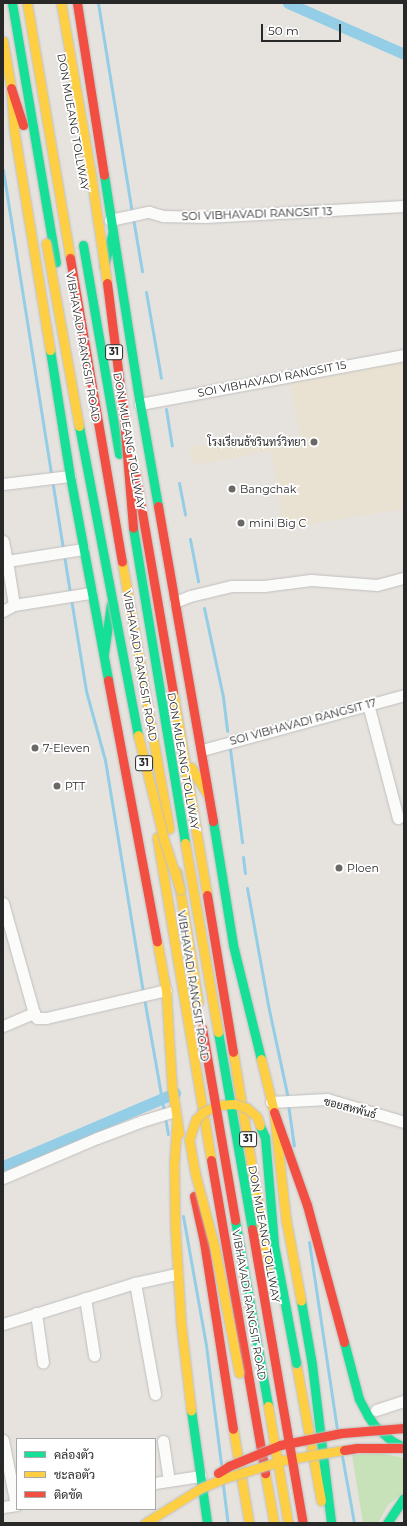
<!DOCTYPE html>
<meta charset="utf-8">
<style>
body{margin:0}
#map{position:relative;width:407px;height:1526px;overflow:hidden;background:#e6e3de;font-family:Montserrat,Sarabun,sans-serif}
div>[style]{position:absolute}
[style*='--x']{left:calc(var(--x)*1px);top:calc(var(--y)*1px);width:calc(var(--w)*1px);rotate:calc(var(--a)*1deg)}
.education>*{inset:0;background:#e9e2d3}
.green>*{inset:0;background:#c7e1b8}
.stream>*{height:3px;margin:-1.5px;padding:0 1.5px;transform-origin:1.5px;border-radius:1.5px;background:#93cee6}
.canal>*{height:11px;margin:-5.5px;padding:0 5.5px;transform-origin:5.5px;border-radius:5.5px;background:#93cee6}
.roads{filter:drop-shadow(0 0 1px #c0bfbf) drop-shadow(0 0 1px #c0bfbf)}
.street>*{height:11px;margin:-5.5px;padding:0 5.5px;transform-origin:5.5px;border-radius:5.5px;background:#fbfbfa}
.fast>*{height:9px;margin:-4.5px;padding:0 4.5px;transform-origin:4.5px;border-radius:4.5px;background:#16e098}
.slow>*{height:9px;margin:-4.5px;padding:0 4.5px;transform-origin:4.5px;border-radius:4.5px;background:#ffcf43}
.jam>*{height:9px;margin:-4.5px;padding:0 4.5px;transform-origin:4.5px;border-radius:4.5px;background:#f24e42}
.bridges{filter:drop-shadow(0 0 1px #c0bfbf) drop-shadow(0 0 1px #c0bfbf)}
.fast-bridge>*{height:9px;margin:-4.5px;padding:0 4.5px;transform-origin:4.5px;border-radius:4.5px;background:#16e098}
.slow-bridge>*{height:9px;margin:-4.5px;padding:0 4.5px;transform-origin:4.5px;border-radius:4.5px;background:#ffcf43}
.jam-bridge>*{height:9px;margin:-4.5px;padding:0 4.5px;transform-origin:4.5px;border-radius:4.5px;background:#f24e42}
.dots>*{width:11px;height:11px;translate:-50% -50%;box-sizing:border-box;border:2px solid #fff;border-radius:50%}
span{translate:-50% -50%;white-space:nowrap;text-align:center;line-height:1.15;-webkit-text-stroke:3.5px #fff;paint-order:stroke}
.shield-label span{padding:1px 3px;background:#fff;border:1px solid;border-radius:3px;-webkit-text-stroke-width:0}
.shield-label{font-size:10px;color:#282828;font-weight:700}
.street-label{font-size:11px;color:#282828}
.poi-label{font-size:11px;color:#282828}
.right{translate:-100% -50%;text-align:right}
.left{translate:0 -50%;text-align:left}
.frame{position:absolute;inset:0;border:4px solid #282828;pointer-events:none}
.legend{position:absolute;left:16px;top:1438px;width:140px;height:72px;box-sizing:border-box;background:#fff;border:1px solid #a9a9a9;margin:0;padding:5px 7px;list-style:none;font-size:12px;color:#282828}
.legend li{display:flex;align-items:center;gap:8px;height:20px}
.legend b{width:20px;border:1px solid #a9a9a9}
.scale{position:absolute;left:261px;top:24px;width:80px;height:18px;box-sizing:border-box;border:2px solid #282828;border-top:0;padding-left:5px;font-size:12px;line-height:14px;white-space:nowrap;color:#282828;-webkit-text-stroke:3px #fff;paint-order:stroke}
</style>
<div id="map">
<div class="education">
<i style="clip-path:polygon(404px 361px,404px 509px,284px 528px,271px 451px,194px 465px,189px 447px,264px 437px,301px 438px,289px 382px)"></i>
</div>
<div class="green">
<i style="clip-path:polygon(380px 1453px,404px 1458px,404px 1492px,388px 1505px,378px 1523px,363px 1523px,352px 1455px)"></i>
</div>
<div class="stream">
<i style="--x:98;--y:3;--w:212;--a:80.8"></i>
<i style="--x:3;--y:170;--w:385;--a:81"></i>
<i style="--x:133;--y:218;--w:54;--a:80.4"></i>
<i style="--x:146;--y:292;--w:87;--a:80.1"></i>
<i style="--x:166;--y:409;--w:37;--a:81"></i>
<i style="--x:179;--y:483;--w:32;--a:79"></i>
<i style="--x:190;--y:539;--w:43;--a:79.2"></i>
<i style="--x:64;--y:555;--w:38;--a:81"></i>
<i style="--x:71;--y:599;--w:93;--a:80.7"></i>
<i style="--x:86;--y:691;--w:72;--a:74.6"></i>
<i style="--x:105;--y:760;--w:235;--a:80.7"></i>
<i style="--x:204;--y:608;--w:91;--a:77.9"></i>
<i style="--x:223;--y:697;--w:34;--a:83"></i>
<i style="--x:230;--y:749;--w:94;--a:82.6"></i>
<i style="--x:243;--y:857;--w:16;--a:83"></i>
<i style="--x:247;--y:888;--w:119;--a:79.8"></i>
<i style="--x:268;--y:1005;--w:95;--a:77.9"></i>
<i style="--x:144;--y:998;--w:138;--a:80"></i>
<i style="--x:288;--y:1104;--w:42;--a:81.9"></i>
<i style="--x:183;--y:1216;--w:131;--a:79.9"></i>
<i style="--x:206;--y:1345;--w:120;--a:82.8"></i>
<i style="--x:309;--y:1242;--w:189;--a:81.5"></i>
<i style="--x:342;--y:1456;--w:68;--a:79.8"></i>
<i style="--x:223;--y:1485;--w:38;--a:83"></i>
</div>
<div class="canal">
<i style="--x:288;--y:3;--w:127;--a:23.7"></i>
<i style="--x:3;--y:1166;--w:187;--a:-23"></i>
</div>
<div class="roads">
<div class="street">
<i style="--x:110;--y:220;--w:40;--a:-12"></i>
<i style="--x:149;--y:212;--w:15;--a:16"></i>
<i style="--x:163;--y:216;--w:42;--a:1.4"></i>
<i style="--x:205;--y:217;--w:199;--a:-3.2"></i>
<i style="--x:140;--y:404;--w:269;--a:-10.5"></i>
<i style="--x:3;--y:484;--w:67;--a:-6.8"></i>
<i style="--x:3;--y:541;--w:20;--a:79"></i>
<i style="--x:175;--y:602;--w:16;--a:-22"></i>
<i style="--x:190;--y:596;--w:42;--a:-13.7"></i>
<i style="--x:231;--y:586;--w:33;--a:0"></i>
<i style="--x:264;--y:586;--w:47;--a:-7.3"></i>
<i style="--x:311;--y:580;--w:66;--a:4.3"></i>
<i style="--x:377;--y:585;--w:28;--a:-15"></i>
<i style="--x:14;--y:605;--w:78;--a:-8.9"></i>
<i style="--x:3;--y:611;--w:13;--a:-29"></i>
<i style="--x:14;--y:605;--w:45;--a:-99"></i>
<i style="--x:7;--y:561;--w:77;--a:-9"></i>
<i style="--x:368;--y:704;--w:118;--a:75.3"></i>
<i style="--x:202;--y:750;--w:209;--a:-15.2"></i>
<i style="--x:3;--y:903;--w:114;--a:74.3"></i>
<i style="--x:34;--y:1013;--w:6;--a:59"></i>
<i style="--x:37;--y:1018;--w:9;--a:0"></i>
<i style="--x:46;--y:1018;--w:123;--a:-13.1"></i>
<i style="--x:3;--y:1026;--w:34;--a:-23"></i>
<i style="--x:271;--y:1102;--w:56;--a:-3.1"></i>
<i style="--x:327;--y:1099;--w:80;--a:16.6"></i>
<i style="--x:3;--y:1178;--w:102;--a:-23.1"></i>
<i style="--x:97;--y:1138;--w:48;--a:-20.7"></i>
<i style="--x:142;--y:1121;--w:34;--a:-17"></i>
<i style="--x:85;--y:1298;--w:58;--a:81"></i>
<i style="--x:36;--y:1313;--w:50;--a:82"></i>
<i style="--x:3;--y:1324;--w:138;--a:-17.3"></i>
<i style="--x:155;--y:1394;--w:113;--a:-100.2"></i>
<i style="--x:135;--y:1283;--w:43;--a:-12.1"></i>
<i style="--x:376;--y:1410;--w:29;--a:-18"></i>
<i style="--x:3;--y:1440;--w:66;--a:78.7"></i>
<i style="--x:163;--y:1441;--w:40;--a:81.5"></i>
<i style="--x:155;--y:1483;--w:46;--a:-8.8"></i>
<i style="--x:3;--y:1507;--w:14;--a:-8"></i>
</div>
<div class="fast">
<i style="--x:12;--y:3;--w:263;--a:80.4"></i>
<i style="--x:104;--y:175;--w:232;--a:81.1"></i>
<i style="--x:140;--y:404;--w:104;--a:80"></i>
<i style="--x:83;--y:245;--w:212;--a:80.2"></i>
<i style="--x:104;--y:265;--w:34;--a:-75"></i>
<i style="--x:50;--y:350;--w:128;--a:81"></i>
<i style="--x:70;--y:476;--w:208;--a:79.4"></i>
<i style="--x:104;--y:653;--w:49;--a:-81.9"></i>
<i style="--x:213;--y:821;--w:126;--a:80.8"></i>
<i style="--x:233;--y:945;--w:117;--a:76.2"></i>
<i style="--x:301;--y:1301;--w:65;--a:80.2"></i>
<i style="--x:312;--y:1365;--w:159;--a:83.1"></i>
<i style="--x:344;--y:1342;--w:59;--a:75.3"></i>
<i style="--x:359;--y:1399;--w:19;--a:62"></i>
<i style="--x:368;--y:1416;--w:11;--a:56"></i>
<i style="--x:374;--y:1425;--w:24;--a:42"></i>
<i style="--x:392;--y:1441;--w:13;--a:27"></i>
<i style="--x:191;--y:1410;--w:114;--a:81.9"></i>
<i style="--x:387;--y:1523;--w:30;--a:-56"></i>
</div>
<div class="slow">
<i style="--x:27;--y:3;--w:259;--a:80.4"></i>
<i style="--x:3;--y:41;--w:48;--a:80.3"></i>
<i style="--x:11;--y:88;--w:42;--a:85.9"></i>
<i style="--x:14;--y:130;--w:223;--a:80.7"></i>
<i style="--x:122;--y:562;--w:271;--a:80"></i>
<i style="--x:173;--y:692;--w:206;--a:80.5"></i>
<i style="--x:191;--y:767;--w:35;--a:59"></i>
<i style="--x:157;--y:837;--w:327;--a:80.5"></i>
<i style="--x:177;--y:872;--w:132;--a:80.8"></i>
<i style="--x:157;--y:941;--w:50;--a:79.6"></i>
<i style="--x:166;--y:990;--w:97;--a:86.5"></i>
<i style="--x:172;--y:1087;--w:47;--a:81.3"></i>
<i style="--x:233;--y:1052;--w:216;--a:80.7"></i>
<i style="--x:261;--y:1059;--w:55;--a:76.2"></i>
<i style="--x:274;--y:1112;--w:109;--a:83.7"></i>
<i style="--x:286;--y:1220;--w:82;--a:79.5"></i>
<i style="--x:177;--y:1121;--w:43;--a:94"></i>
<i style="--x:174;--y:1164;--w:63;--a:89.1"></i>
<i style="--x:175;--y:1227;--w:97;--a:86.5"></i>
<i style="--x:181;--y:1324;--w:87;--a:83.4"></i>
<i style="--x:296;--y:1363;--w:140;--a:79.7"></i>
<i style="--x:233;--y:1429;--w:95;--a:80.3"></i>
<i style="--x:265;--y:1473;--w:51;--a:79.8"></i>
</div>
<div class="jam">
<i style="--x:77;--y:3;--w:174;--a:81.1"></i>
<i style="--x:11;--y:88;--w:39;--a:72"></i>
<i style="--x:70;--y:258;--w:308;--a:80.3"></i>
<i style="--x:135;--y:472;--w:223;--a:80.2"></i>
<i style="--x:158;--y:506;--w:320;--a:80.1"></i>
<i style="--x:108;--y:680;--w:266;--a:79.4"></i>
<i style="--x:207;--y:895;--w:159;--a:80.6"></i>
<i style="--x:274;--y:1112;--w:99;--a:70.5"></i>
<i style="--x:307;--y:1205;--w:142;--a:74.9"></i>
<i style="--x:211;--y:1160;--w:318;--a:80.2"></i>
<i style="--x:194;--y:1196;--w:47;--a:77.7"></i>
<i style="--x:204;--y:1242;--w:189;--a:81.2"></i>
</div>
</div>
<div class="bridges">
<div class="fast-bridge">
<i style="--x:79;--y:426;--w:315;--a:79.2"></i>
<i style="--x:133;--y:528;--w:319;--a:80.6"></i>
<i style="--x:218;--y:1032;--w:200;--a:80.2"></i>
<i style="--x:260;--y:1126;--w:12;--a:66"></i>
<i style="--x:265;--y:1137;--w:108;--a:85.2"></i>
<i style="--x:274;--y:1245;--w:120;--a:79.4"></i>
<i style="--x:235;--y:1220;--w:189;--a:79.9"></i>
</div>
<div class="slow-bridge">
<i style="--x:61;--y:3;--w:175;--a:80.1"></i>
<i style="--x:91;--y:175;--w:109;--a:81.6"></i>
<i style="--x:46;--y:243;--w:186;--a:79.8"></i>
<i style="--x:138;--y:735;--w:108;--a:76.1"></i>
<i style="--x:164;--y:840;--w:52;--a:71.9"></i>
<i style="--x:185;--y:843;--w:192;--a:80.1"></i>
<i style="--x:239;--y:1373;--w:126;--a:-101"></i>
<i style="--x:215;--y:1249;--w:79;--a:-104.7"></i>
<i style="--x:195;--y:1173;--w:34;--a:-100"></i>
<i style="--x:189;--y:1140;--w:22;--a:-72"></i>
<i style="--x:196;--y:1119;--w:10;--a:-45"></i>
<i style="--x:203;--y:1112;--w:17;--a:-24"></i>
<i style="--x:219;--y:1105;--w:15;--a:-4"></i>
<i style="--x:234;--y:1104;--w:14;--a:17"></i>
<i style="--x:247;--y:1108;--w:13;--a:42"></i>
<i style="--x:257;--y:1117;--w:9;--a:72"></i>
<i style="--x:268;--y:1406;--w:119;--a:80.3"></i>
<i style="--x:145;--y:1523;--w:66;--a:-32"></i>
<i style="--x:201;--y:1488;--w:23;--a:-23"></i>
<i style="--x:222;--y:1479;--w:65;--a:-17"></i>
<i style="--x:284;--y:1460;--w:61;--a:-9.5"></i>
</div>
<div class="jam-bridge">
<i style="--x:107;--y:283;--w:136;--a:82.8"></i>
<i style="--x:124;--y:418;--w:110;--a:85.3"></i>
<i style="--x:202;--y:1028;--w:195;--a:80.2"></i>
<i style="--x:252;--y:1229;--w:298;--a:80.2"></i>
<i style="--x:344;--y:1450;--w:13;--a:-9"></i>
<i style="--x:357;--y:1448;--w:47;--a:0"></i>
<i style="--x:218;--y:1473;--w:13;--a:-32"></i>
<i style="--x:229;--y:1466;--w:55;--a:-22.4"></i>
<i style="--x:280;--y:1445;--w:63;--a:-11"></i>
<i style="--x:342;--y:1433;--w:62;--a:-4.6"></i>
</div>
</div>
<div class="dots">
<i style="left:314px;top:442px;background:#6a6968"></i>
<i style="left:232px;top:489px;background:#6a6968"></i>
<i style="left:241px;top:523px;background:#6a6968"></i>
<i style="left:35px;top:748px;background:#6a6968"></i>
<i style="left:57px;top:786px;background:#6a6968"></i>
<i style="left:339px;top:868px;background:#6a6968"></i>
</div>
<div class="shield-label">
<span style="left:114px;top:352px">31</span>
<span style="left:144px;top:763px">31</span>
<span style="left:248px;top:1139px">31</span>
</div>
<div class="street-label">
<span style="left:73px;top:122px;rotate:80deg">DON MUEANG TOLLWAY</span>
<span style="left:257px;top:214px;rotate:-2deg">SOI VIBHAVADI RANGSIT 13</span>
<span style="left:83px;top:347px;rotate:80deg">VIBHAVADI RANGSIT ROAD</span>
<span style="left:272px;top:379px;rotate:-11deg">SOI VIBHAVADI RANGSIT 15</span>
<span style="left:129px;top:441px;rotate:80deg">DON MUEANG TOLLWAY</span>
<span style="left:140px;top:666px;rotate:80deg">VIBHAVADI RANGSIT ROAD</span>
<span style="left:303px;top:722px;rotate:-15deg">SOI VIBHAVADI RANGSIT 17</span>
<span style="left:183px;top:761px;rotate:80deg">DON MUEANG TOLLWAY</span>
<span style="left:193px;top:986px;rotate:81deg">VIBHAVADI RANGSIT ROAD</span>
<span style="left:350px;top:1108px;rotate:15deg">ซอยสหพันธ์</span>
<span style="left:264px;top:1234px;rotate:80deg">DON MUEANG TOLLWAY</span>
<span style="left:249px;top:1305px;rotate:80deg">VIBHAVADI RANGSIT ROAD</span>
</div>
<div class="poi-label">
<span class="right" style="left:306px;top:442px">โรงเรียนธัชรินทร์วิทยา</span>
<span class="left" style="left:240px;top:489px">Bangchak</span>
<span class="left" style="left:249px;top:523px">mini Big C</span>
<span class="left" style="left:43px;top:748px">7-Eleven</span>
<span class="left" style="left:65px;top:786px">PTT</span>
<span class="left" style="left:347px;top:868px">Ploen</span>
</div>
<div class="frame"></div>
<ul class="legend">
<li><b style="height:5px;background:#16e098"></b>คล่องตัว</li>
<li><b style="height:5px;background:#ffcf43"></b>ชะลอตัว</li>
<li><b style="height:5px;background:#f24e42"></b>ติดขัด</li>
</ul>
<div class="scale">50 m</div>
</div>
